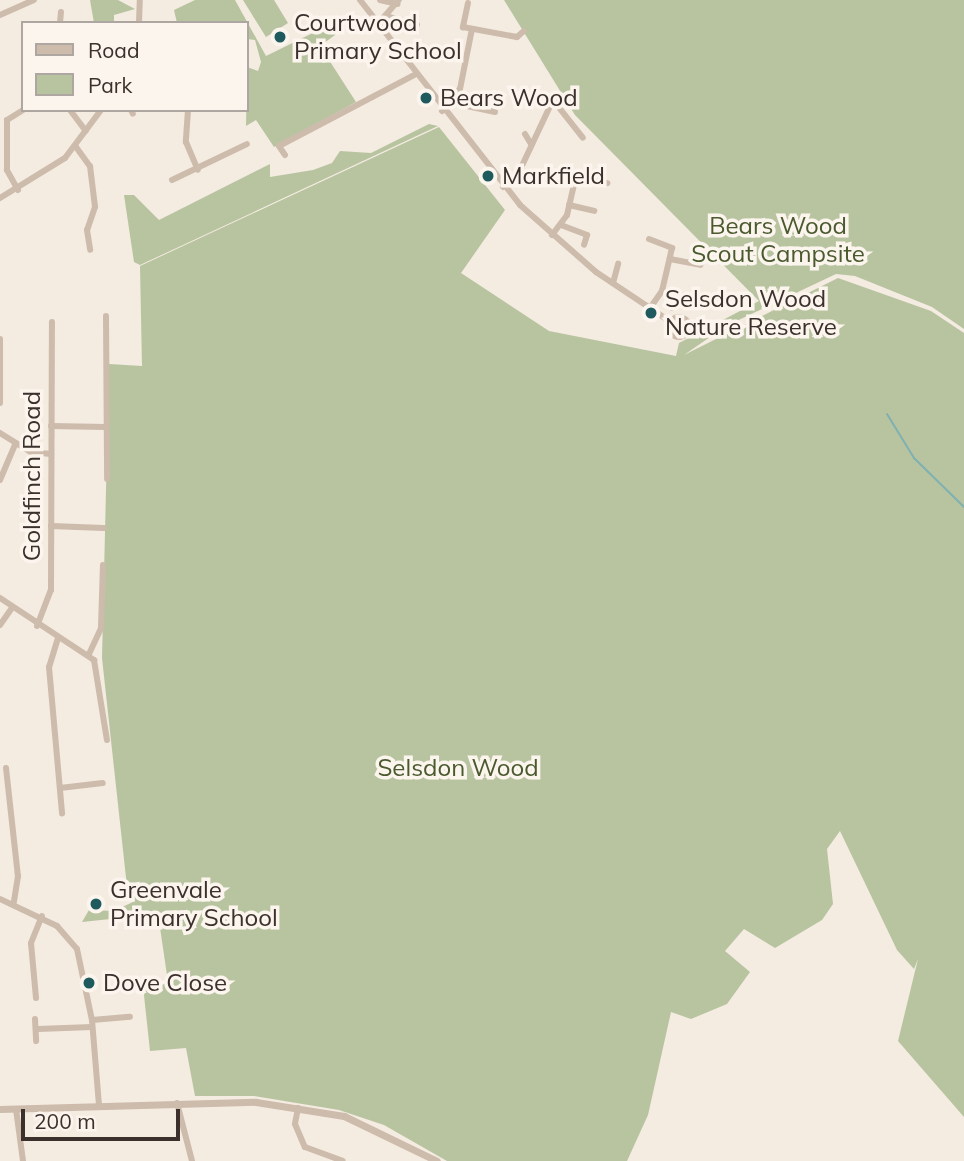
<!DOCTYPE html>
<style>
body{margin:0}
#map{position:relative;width:964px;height:1161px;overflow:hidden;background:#f4ebe1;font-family:Mulish,sans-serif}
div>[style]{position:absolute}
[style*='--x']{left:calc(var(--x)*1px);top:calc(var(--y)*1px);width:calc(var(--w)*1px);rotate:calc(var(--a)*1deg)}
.green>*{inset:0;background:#b8c4a0}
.stream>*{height:2px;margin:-1px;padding:0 1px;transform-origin:1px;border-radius:1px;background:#7fb0b2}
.minor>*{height:6px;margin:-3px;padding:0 3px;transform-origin:3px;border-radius:3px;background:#cdbbac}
.minor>.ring{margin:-3px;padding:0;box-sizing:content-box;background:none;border:6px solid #cdbbac;border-radius:50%}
.tertiary>*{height:7px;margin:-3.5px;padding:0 3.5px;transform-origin:3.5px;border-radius:3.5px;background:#cdbbac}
.dots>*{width:19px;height:19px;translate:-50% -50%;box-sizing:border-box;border:4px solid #fbf5ee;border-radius:50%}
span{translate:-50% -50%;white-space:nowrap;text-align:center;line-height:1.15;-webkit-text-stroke:7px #fbf5ee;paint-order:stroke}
.poi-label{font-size:24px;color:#3b302b}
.left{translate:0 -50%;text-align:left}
.park-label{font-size:24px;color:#4a5a2e}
.street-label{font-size:24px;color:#3b302b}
.legend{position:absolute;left:21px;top:21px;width:228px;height:91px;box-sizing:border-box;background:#fbf5ee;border:2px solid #aea6a0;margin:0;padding:9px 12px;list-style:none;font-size:21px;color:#3b302b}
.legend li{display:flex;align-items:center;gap:14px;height:35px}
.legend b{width:35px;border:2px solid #aea6a0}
.scale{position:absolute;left:21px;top:1109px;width:159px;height:32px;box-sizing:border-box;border:4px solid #3b302b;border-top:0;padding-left:9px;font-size:21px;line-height:24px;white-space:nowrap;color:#3b302b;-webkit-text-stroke:5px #fbf5ee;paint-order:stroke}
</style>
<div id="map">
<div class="green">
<i style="clip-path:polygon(90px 0,118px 0,135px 9px,114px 15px,114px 23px,94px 23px)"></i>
<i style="clip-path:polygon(195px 0,235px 0,266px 56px,333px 23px,339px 32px,320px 46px,356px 102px,274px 147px,256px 120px,246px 126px,247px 67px,258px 71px,261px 62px,255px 40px,247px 39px,247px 23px,177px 23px,174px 10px)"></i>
<i style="clip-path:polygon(243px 0,274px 0,288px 23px,266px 37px)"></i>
<i style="clip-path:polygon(504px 0,964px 0,964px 329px,932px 307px,855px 276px,836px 274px,726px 326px,684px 355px,838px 278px,931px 311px,964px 333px,964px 1117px,898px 1041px,918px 959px,914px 969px,897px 950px,840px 831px,827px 849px,833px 904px,822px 920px,775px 948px,744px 929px,725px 951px,750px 972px,727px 1004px,691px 1019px,671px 1012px,648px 1115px,627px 1161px,447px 1161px,384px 1125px,339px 1110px,254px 1096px,195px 1096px,186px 1048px,150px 1051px,143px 986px,168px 982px,158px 914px,82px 922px,89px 910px,114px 911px,135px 901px,128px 896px,102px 658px,109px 364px,142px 366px,140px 266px,439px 127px,505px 210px,461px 273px,549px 331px,676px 356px,679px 343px,759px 301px,575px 115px)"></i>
<i style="clip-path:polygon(429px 124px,438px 126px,140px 265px,134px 262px,124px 195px,134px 195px,159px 220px,270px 164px,270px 177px,313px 170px,332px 163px,340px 151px,371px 153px)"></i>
</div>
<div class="stream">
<i style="--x:887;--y:414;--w:52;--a:58.5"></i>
<i style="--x:914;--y:458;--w:70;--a:44.4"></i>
</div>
<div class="minor">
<i style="--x:360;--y:0;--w:260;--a:52"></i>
<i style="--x:520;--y:205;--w:101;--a:41.4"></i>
<i style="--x:596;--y:272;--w:90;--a:33.7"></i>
<i style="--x:380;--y:0;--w:18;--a:13"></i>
<i style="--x:468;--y:3;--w:25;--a:102"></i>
<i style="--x:463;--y:27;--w:55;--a:10.5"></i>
<i style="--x:517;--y:37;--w:9;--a:-41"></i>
<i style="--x:0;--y:15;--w:37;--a:-24"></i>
<i style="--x:389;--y:17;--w:29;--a:16"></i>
<i style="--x:60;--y:23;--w:11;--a:-85"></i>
<i style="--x:139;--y:23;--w:23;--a:-88"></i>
<i style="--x:377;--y:25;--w:33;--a:-49"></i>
<i style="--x:453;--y:103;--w:43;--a:12.1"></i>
<i style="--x:70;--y:110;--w:26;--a:53"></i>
<i style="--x:131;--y:110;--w:4;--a:63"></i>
<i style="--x:188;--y:110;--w:32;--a:94"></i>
<i style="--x:186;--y:142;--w:30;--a:67"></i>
<i style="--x:442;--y:111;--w:28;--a:-51"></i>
<i style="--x:460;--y:89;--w:61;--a:-78.7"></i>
<i style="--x:525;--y:134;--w:12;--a:59"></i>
<i style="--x:76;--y:147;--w:24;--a:54"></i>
<i style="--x:90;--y:166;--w:41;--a:83"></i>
<i style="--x:95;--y:207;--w:24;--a:109"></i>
<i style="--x:87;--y:230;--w:20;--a:81"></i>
<i style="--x:285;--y:155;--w:11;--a:-124"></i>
<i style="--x:279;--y:146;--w:153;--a:-27.7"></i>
<i style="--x:172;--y:180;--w:83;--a:-25.6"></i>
<i style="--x:503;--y:187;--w:24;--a:-45"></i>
<i style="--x:520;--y:170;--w:77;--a:-64.8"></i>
<i style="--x:553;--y:100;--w:48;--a:51.7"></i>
<i style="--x:18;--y:190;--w:23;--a:-119"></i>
<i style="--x:7;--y:170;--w:50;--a:-90"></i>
<i style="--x:7;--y:120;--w:19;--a:-32"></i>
<i style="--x:0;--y:198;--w:76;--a:-31.6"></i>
<i style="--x:65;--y:158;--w:60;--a:-53.1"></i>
<i style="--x:569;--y:205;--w:26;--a:13"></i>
<i style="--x:561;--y:225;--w:28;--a:21"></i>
<i style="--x:587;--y:235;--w:10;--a:107"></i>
<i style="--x:552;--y:235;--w:25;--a:-53"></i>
<i style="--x:567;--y:215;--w:39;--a:-77"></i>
<i style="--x:576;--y:177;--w:32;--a:11"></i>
<i style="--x:649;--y:239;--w:25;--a:21"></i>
<i style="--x:672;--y:248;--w:44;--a:103.1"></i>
<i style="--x:662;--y:291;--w:19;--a:125"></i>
<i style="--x:670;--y:259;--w:31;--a:11"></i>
<i style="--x:613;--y:283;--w:20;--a:-75"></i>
<i style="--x:662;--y:291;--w:20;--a:11"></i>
<i style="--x:672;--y:308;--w:15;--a:-79"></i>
<i style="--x:106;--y:316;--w:163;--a:89.6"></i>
<i class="ring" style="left:669px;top:317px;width:14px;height:14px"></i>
<i style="--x:0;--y:403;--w:64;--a:-90"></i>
<i style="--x:51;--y:426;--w:55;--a:1"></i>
<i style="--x:0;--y:433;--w:36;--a:32"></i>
<i style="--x:31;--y:452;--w:20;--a:6"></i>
<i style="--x:0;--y:480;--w:39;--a:-67"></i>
<i style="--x:51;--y:526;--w:53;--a:2.2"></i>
<i style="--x:0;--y:598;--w:113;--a:33.4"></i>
<i style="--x:94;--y:660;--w:81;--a:80.8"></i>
<i style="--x:0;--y:625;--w:21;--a:-55"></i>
<i style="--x:37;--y:626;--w:39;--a:-69"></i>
<i style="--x:51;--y:590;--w:268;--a:-89.8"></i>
<i style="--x:58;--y:638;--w:30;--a:107"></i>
<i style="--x:49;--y:667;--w:147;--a:84.9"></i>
<i style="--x:89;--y:654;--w:29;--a:-65"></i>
<i style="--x:101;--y:628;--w:63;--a:-88.2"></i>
<i style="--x:6;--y:768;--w:109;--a:83.7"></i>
<i style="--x:18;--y:876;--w:26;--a:99"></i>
<i style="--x:60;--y:788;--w:43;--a:-6.6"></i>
<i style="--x:0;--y:899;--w:63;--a:25.3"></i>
<i style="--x:57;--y:926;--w:30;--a:49"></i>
<i style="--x:77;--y:949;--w:73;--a:78.1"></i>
<i style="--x:92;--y:1020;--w:85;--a:85.3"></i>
<i style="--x:36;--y:998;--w:55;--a:-95.2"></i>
<i style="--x:31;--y:943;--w:29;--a:-68"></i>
<i style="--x:35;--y:1019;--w:22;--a:87"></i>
<i style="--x:92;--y:1020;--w:38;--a:-5"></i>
<i style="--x:38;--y:1029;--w:54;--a:-2.1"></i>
<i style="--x:177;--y:1103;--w:60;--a:75.5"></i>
<i style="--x:298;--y:1108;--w:16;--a:101"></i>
<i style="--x:295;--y:1124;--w:25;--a:67"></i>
<i style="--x:305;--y:1147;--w:40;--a:20.2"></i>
<i style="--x:16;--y:1109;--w:52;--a:82.3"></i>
</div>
<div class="tertiary">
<i style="--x:0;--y:1109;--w:256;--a:-1.6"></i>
<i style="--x:256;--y:1102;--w:89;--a:9"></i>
<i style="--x:344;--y:1116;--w:103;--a:25.8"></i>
</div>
<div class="dots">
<i style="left:280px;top:37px;background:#1f5a5e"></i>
<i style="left:426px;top:98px;background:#1f5a5e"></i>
<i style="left:488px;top:176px;background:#1f5a5e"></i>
<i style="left:651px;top:313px;background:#1f5a5e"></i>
<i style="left:96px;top:904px;background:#1f5a5e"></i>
<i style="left:89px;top:983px;background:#1f5a5e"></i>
</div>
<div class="poi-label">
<span class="left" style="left:294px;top:37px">Courtwood<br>Primary School</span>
<span class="left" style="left:440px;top:98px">Bears Wood</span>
<span class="left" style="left:502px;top:176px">Markfield</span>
<span class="left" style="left:665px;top:313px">Selsdon Wood<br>Nature Reserve</span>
<span class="left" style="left:110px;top:904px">Greenvale<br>Primary School</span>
<span class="left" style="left:103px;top:983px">Dove Close</span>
</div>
<div class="park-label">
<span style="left:778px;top:240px">Bears Wood<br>Scout Campsite</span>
<span style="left:458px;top:768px">Selsdon Wood</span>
</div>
<div class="street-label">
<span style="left:32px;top:476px;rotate:-90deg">Goldfinch Road</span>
</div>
<ul class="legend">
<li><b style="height:9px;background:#cdbbac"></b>Road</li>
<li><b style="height:19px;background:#b8c4a0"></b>Park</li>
</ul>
<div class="scale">200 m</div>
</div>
